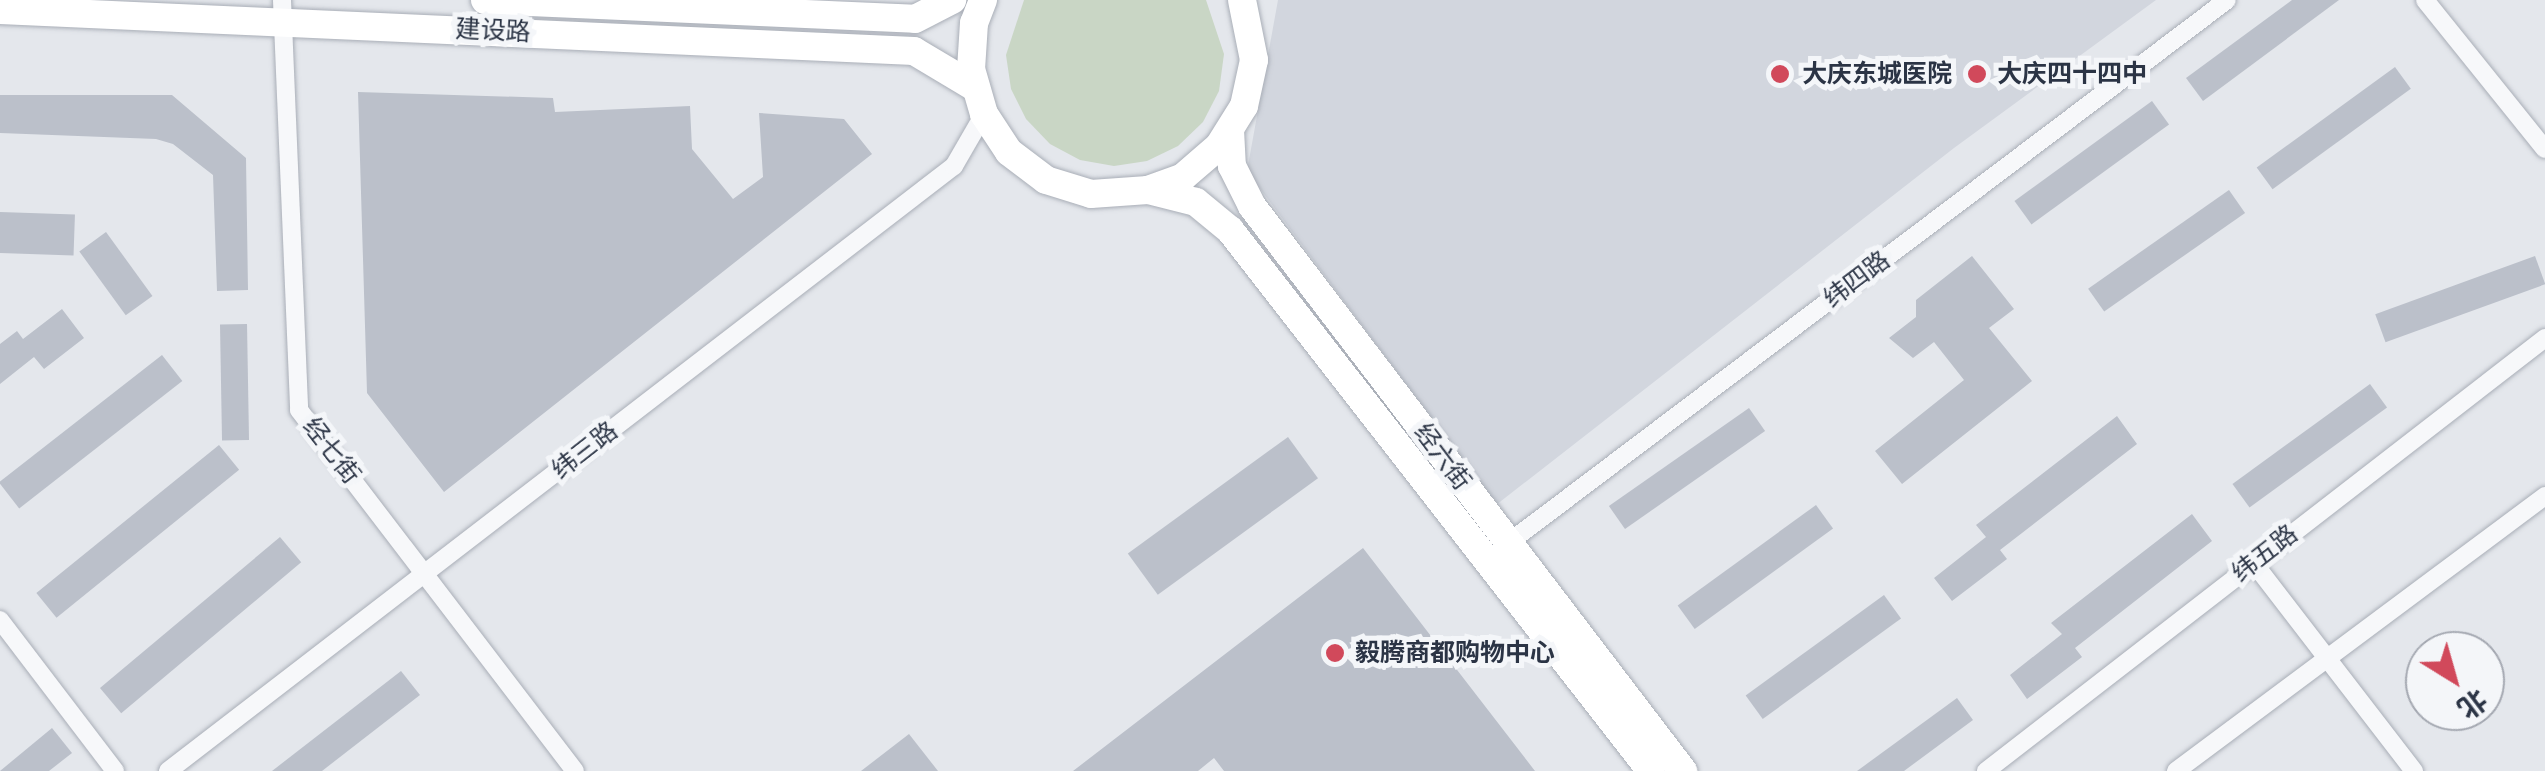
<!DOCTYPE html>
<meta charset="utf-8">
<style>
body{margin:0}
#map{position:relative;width:2545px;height:771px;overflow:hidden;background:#e4e7ec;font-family:"Nunito Sans","Noto Sans SC",sans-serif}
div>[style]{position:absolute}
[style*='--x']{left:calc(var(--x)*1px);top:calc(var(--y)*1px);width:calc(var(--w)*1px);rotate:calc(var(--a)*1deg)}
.built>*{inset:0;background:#d2d6de}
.green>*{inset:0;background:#c9d6c5}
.building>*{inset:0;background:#bbc0ca;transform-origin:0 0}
.roads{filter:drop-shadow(0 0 2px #a9aeb7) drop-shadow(0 0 2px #a9aeb7)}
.street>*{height:18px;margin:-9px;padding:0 9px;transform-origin:9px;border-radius:9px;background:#f7f8fa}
.secondary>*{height:28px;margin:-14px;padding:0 14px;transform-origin:14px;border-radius:14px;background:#fff}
.dots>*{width:28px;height:28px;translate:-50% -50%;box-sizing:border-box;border:5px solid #f4f6f9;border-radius:50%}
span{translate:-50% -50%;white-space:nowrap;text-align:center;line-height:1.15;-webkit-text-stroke:10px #f4f6f9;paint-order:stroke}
.street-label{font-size:25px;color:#2b3445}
.poi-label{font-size:25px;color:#2b3445;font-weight:700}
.left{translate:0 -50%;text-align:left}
.north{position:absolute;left:2405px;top:631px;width:100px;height:100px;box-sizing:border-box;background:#f4f6f9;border:2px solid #a4a8b1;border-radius:50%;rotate:143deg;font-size:28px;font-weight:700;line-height:40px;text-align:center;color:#2b3445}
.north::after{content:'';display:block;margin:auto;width:35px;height:45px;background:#d1495b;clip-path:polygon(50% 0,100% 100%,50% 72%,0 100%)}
</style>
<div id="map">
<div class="built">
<i style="clip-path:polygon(1278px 0,2156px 0,1954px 148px,1496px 505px,1247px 171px)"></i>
</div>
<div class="green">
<i style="clip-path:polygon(1024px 0,1206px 0,1224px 54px,1219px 91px,1203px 122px,1178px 146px,1147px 161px,1114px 166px,1080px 160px,1050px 144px,1026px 119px,1011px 89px,1006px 55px)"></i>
</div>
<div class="building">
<i style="clip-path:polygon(2292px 0,2339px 0,2203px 101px,2186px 78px)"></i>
<i style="left:2395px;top:67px;width:27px;height:171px;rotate:54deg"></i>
<i style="clip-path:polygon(358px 92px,553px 98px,555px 112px,690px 106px,692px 149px,733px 199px,763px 177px,759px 113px,844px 119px,872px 154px,444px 492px,367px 393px)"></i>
<i style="clip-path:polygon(0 95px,172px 95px,246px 158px,248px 290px,217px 291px,213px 175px,173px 144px,156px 139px,0 133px)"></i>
<i style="left:2152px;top:101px;width:29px;height:170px;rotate:54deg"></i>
<i style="left:2229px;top:190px;width:28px;height:172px;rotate:55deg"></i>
<i style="left:0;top:212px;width:75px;height:41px;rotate:2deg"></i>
<i style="left:106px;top:232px;width:79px;height:33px;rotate:54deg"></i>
<i style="clip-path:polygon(1972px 256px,2014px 309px,1989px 328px,2032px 381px,1902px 484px,1875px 451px,1964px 380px,1934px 342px,1913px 358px,1889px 338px,1916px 317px,1916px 300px)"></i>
<i style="left:2535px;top:256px;width:30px;height:170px;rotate:70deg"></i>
<i style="clip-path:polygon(62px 309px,84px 338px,44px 369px,34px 357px,0 384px,0 344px,17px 331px,23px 339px)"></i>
<i style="left:247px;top:324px;width:116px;height:27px;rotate:89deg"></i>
<i style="left:162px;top:355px;width:33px;height:207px;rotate:52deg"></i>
<i style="left:2370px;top:384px;width:29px;height:170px;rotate:54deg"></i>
<i style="left:1749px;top:408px;width:28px;height:171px;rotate:55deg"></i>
<i style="clip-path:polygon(2117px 416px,2137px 444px,2000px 550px,2007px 559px,1952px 601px,1934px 578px,1986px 537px,1976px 525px)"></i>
<i style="left:1288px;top:437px;width:51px;height:198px;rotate:54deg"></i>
<i style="left:219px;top:445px;width:32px;height:235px;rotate:51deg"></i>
<i style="left:1816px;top:505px;width:29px;height:171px;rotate:54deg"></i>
<i style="clip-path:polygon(2192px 514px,2212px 541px,2075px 648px,2082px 657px,2027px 699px,2010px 675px,2062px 634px,2051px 623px)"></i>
<i style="left:280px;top:537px;width:33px;height:235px;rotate:50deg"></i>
<i style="clip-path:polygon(1363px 548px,1535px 771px,1224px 771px,1214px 758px,1198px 771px,1073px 771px)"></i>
<i style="left:1884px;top:595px;width:29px;height:171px;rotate:54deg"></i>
<i style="clip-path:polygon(401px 671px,420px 695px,322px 771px,272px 771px)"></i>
<i style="clip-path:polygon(1957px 698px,1973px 720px,1904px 771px,1857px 771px)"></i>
<i style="clip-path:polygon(52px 728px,72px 753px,49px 771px,0 771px)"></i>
<i style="clip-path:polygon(909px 734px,938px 771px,861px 771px)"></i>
</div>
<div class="roads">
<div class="street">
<i style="--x:282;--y:0;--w:410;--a:87.6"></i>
<i style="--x:299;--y:410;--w:454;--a:52.6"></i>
<i style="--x:2425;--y:0;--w:191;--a:51.2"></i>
<i style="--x:1503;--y:547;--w:907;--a:-37.07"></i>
<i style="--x:2253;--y:562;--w:264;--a:52.4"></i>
<i style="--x:0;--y:620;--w:190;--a:52.7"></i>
<i style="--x:168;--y:771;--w:992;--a:-37.59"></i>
<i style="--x:954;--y:166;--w:60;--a:-60"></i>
<i style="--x:1986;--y:771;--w:707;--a:-37.76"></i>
<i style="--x:2176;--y:771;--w:460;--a:-36.7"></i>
</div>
<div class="secondary">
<i style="--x:485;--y:0;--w:430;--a:2.5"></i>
<i style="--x:915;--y:19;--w:42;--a:-27.2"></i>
<i style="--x:983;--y:0;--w:25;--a:111"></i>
<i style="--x:974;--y:23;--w:46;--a:93.7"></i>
<i style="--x:971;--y:69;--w:47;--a:73.9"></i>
<i style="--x:984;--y:114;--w:45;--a:56.7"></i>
<i style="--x:1009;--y:152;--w:46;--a:37.1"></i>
<i style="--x:1046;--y:180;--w:47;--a:17.3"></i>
<i style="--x:1091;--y:194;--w:57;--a:-4"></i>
<i style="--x:1148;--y:190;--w:37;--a:-20"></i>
<i style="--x:1183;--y:177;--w:48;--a:-40.7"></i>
<i style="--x:1219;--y:146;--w:47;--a:-58"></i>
<i style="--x:1244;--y:106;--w:47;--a:-77.7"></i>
<i style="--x:1254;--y:60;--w:61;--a:-101.3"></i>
<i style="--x:0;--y:10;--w:915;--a:2.57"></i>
<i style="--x:914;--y:51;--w:72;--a:30.8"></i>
<i style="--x:1230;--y:130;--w:36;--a:87"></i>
<i style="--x:1232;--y:166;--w:45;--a:63.4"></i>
<i style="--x:1252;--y:206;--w:711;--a:52.66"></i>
<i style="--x:1148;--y:190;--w:49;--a:14"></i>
<i style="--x:1196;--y:202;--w:44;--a:39.5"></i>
<i style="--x:1230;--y:230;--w:686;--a:52.11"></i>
</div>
</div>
<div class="dots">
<i style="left:1780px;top:74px;background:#d1495b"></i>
<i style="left:1977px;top:74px;background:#d1495b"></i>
<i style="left:1335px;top:653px;background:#d1495b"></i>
</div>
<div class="street-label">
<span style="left:493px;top:31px;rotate:3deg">建设路</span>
<span style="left:1857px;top:280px;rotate:-37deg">纬四路</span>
<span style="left:331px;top:451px;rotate:52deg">经七街</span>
<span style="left:585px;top:451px;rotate:-38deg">纬三路</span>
<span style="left:1442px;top:457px;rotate:53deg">经六街</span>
<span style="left:2265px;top:554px;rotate:-38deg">纬五路</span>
</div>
<div class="poi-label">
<span class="left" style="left:1802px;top:74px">大庆东城医院</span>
<span class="left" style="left:1997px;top:74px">大庆四十四中</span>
<span class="left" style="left:1355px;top:653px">毅腾商都购物中心</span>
</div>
<div class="north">北</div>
</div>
